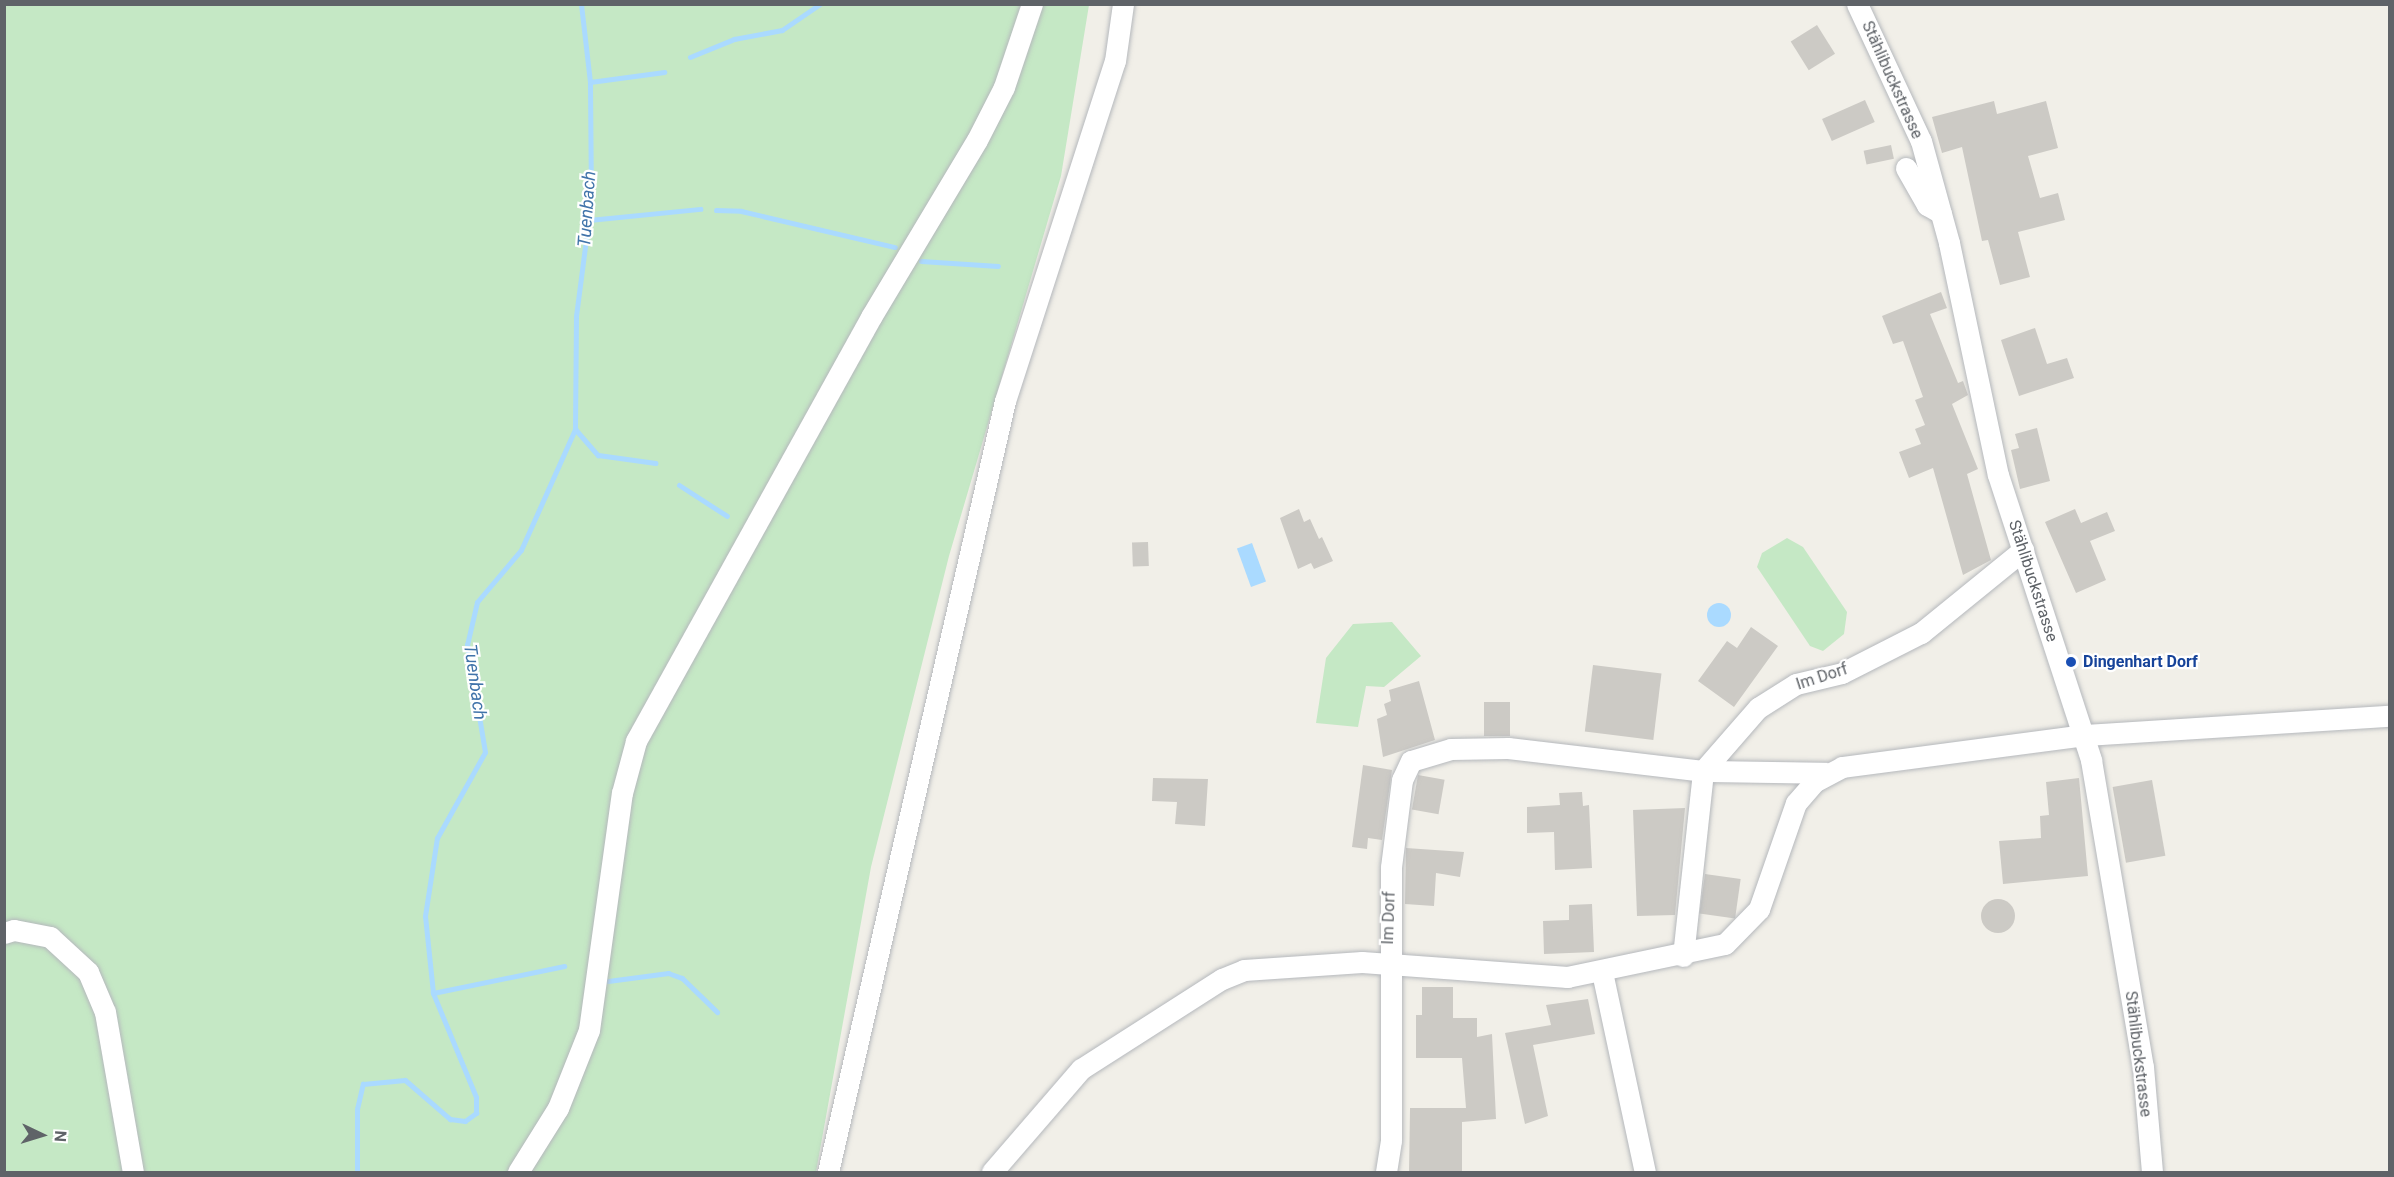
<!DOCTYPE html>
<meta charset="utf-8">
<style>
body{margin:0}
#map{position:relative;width:2394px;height:1177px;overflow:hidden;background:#f1efe8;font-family:Roboto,sans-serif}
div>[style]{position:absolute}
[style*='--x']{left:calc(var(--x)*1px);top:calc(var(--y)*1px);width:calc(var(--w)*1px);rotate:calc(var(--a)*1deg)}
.green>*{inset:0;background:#c5e8c5}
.water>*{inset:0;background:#aadaff;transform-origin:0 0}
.round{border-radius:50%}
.stream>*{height:5px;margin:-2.5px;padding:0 2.5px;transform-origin:2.5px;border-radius:2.5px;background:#aadaff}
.building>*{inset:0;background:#cccac5;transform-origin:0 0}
.roads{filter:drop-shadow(0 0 2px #b5b8bc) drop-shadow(0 0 2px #b5b8bc)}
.minor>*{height:21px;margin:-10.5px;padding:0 10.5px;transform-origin:10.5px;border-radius:10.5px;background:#fff}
.dots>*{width:16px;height:16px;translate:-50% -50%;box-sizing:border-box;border:3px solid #fff;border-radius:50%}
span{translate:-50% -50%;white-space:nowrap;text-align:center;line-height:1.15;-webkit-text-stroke:4.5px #fff;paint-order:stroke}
.street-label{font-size:16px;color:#5f6368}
.transit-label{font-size:16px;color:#164399;font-weight:700}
.left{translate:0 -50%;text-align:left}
.water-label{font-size:18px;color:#4174aa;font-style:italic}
.frame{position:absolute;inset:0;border:6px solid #5f6368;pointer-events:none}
.north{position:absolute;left:12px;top:1105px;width:60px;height:60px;-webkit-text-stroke:4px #fff;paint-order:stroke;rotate:94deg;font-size:16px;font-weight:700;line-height:24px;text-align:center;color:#5f6368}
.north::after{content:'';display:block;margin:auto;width:21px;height:27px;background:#5f6368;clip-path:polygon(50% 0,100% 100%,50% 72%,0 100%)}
</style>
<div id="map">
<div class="green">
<i style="clip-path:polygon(5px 5px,1089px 5px,1061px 176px,949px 556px,871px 867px,816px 1172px,5px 1172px)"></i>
<i style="clip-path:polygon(1787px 538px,1803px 547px,1847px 612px,1844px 634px,1823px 651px,1810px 646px,1757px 567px,1762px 553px)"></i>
<i style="clip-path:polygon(1392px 622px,1421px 656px,1384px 687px,1366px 686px,1358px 727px,1316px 723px,1326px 658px,1353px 624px)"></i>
</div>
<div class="water">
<i style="left:1252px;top:543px;width:41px;height:16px;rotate:70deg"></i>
<i class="round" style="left:1707px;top:603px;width:24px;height:24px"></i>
</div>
<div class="stream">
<i style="--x:690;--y:57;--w:48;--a:-22.2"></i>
<i style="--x:734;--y:39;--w:49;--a:-10.6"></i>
<i style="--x:782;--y:30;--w:46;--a:-34.4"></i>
<i style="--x:590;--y:82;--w:75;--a:-7.7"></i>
<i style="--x:716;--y:210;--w:25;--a:2"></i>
<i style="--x:741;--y:211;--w:158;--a:13.2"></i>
<i style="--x:589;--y:220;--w:112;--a:-5.7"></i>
<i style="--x:921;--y:261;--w:77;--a:3.7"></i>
<i style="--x:575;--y:429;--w:35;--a:49"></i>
<i style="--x:598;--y:455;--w:58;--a:8"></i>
<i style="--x:679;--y:485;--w:57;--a:32.9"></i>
<i style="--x:608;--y:981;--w:61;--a:-7.6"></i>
<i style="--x:668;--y:973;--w:15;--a:20"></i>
<i style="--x:682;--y:978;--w:49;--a:44.2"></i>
<i style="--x:433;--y:993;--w:134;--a:-11.6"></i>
<i style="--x:357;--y:1172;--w:63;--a:-90"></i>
<i style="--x:357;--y:1109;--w:26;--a:-77"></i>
<i style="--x:363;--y:1084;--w:42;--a:-5.4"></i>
<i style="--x:405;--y:1080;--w:60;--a:40.9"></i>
<i style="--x:450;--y:1119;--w:15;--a:8"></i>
<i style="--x:465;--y:1121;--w:14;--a:-36"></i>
<i style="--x:476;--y:1113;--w:16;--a:-90"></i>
<i style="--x:476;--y:1097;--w:113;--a:-112.5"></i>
<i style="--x:433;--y:993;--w:77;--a:-95.9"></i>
<i style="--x:425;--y:916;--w:79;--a:-81.3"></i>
<i style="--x:437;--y:838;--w:98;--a:-60.8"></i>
<i style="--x:485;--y:752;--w:109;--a:-99.5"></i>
<i style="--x:467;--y:645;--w:44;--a:-76.9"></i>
<i style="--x:477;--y:602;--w:68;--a:-49.8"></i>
<i style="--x:521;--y:550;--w:133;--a:-65.9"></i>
<i style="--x:575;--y:429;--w:113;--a:-89.5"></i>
<i style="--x:576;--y:316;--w:116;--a:-82.6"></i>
<i style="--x:591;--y:201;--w:119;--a:-90.5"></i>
<i style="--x:590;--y:82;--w:79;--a:-96.6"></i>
</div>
<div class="building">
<i style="left:1817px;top:25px;width:34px;height:31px;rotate:58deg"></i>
<i style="left:1865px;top:100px;width:24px;height:47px;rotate:66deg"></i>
<i style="clip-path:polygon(1994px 101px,1997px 114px,2046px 101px,2058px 148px,2028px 156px,2040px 198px,2058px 193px,2065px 220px,2018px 232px,2030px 277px,2000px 285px,1988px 240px,1982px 241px,1962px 147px,1942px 153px,1932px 117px)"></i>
<i style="left:1891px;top:145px;width:14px;height:28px;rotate:78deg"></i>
<i style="clip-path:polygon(1941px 292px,1947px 308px,1930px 314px,1958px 383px,1963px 381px,1968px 395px,1952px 404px,1978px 469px,1967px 474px,1991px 560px,1963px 575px,1933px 468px,1909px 478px,1899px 452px,1921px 444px,1915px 429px,1925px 425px,1915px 400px,1923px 397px,1903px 341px,1893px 344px,1882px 316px)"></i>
<i style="clip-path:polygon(2035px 328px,2047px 364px,2067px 358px,2074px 378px,2019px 396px,2001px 340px)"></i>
<i style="clip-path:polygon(2037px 428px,2050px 481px,2020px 489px,2011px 450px,2019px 448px,2015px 434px)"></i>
<i style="clip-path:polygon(1299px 509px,1304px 522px,1310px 519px,1319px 539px,1322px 537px,1333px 561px,1314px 569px,1311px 563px,1298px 569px,1280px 518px)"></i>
<i style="clip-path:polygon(2075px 509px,2081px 523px,2107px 512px,2115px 531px,2090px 541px,2106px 580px,2076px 593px,2045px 522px)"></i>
<i style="left:1148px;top:542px;width:24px;height:16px;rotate:88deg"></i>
<i style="clip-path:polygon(1751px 627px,1778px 646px,1734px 707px,1698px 681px,1727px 641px,1737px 648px)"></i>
<i style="left:1593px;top:665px;width:69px;height:67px;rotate:7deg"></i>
<i style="clip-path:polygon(1419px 681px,1435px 740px,1383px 757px,1377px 719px,1387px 715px,1384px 704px,1391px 701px,1389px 690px)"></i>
<i style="left:1484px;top:702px;width:26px;height:34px"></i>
<i style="clip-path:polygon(1363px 765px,1392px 770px,1382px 840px,1368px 838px,1367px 849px,1352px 847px)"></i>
<i style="left:1418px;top:775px;width:27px;height:35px;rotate:10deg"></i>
<i style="clip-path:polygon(1153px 778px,1208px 779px,1205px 826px,1175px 824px,1177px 802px,1152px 801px)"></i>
<i style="clip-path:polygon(2079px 778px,2088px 876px,2003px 884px,1999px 841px,2041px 838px,2040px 816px,2049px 815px,2046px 782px)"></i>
<i style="left:2152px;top:780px;width:77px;height:40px;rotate:80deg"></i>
<i style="clip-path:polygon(1582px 792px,1583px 806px,1589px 805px,1592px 868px,1555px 870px,1554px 832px,1527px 833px,1527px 807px,1560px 805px,1559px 793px)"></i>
<i style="clip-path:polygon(1685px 808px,1675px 915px,1637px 916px,1633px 810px)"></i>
<i style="clip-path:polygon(1406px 848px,1464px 852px,1460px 877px,1436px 873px,1434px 906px,1405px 904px)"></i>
<i style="left:1705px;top:874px;width:36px;height:40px;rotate:8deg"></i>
<i class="round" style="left:1981px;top:899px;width:34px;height:34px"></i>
<i style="clip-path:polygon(1592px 904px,1594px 952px,1544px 954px,1543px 921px,1569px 920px,1569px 905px)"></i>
<i style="clip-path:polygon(1422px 987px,1453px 987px,1453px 1018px,1477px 1018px,1477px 1037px,1492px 1034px,1496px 1119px,1462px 1122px,1462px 1173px,1409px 1173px,1410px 1108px,1466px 1108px,1462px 1058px,1416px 1058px,1416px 1015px,1422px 1015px)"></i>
<i style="clip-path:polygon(1588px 999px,1595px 1034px,1533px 1045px,1548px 1116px,1525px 1124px,1505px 1033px,1551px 1025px,1546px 1005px)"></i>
</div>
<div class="roads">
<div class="minor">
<i style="--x:1857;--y:4;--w:151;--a:65"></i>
<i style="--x:1921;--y:141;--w:106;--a:74.6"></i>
<i style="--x:1949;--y:243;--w:237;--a:78.1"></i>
<i style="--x:1998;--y:475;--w:300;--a:71.9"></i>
<i style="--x:2091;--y:760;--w:311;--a:80.4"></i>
<i style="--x:2143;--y:1067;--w:105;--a:85.1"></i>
<i style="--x:1906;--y:168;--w:43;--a:60.4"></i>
<i style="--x:1927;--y:205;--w:16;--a:30"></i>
<i style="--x:4;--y:933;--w:10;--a:-17"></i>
<i style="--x:14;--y:930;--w:37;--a:11"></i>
<i style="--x:50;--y:937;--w:52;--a:42.6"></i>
<i style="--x:88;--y:972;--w:43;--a:67"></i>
<i style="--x:105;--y:1012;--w:162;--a:80.1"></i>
<i style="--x:1683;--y:956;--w:186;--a:-83.8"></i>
<i style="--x:1703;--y:771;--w:123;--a:0.9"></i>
<i style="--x:1602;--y:972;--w:205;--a:77.9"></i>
<i style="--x:518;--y:1172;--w:75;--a:-58"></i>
<i style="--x:558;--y:1108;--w:84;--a:-68.3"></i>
<i style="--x:589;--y:1030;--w:239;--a:-82.1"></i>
<i style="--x:622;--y:793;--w:54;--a:-74.9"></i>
<i style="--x:636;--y:741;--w:485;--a:-61"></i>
<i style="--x:871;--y:317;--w:206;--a:-59.1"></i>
<i style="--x:977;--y:140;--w:59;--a:-63"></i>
<i style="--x:1004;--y:87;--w:88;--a:-71.4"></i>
<i style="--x:828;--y:1172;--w:791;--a:-77.07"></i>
<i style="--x:1005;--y:401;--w:357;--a:-72.1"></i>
<i style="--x:1115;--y:61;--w:58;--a:-82"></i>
<i style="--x:992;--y:1172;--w:136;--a:-49.2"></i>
<i style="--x:1081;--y:1069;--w:167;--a:-32.6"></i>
<i style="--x:1222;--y:979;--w:24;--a:-22"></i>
<i style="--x:1244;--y:970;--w:118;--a:-3.9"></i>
<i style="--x:1362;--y:962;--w:206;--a:4.2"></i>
<i style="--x:1567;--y:977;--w:161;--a:-11.8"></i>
<i style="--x:1725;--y:944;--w:49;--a:-45.8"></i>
<i style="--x:1759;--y:909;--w:112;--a:-70.8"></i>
<i style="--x:1796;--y:803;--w:28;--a:-49"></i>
<i style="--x:1814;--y:782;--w:32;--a:-28"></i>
<i style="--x:1842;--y:767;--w:244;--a:-7.5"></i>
<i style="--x:2084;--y:735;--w:307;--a:-3.6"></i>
<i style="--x:1386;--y:1172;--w:32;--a:-81"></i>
<i style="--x:1391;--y:1140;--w:273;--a:-90"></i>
<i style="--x:1391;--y:867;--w:88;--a:-82.8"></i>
<i style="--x:1402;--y:780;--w:21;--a:-65"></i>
<i style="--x:1411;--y:761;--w:42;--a:-16.7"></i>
<i style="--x:1451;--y:749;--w:57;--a:-1"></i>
<i style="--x:1508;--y:748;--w:196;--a:6.7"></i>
<i style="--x:1703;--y:771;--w:84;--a:-48.9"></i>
<i style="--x:1758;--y:708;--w:45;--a:-32.3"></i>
<i style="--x:1796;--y:684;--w:47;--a:-13.4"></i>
<i style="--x:1842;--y:673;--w:89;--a:-26.9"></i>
<i style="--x:1921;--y:633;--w:132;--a:-39.1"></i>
</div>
</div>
<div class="dots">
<i style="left:2071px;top:662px;background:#1a4fb4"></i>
</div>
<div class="street-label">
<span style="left:1892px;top:80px;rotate:66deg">Stählibuckstrasse</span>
<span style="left:2033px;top:581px;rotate:72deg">Stählibuckstrasse</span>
<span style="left:1822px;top:677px;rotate:-18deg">Im Dorf</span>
<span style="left:1389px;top:918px;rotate:-88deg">Im Dorf</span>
<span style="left:2138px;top:1054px;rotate:83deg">Stählibuckstrasse</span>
</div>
<div class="transit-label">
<span class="left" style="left:2083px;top:662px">Dingenhart Dorf</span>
</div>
<div class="water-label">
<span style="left:587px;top:209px;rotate:-86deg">Tuenbach</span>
<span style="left:475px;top:682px;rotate:82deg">Tuenbach</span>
</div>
<div class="frame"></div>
<div class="north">N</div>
</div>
